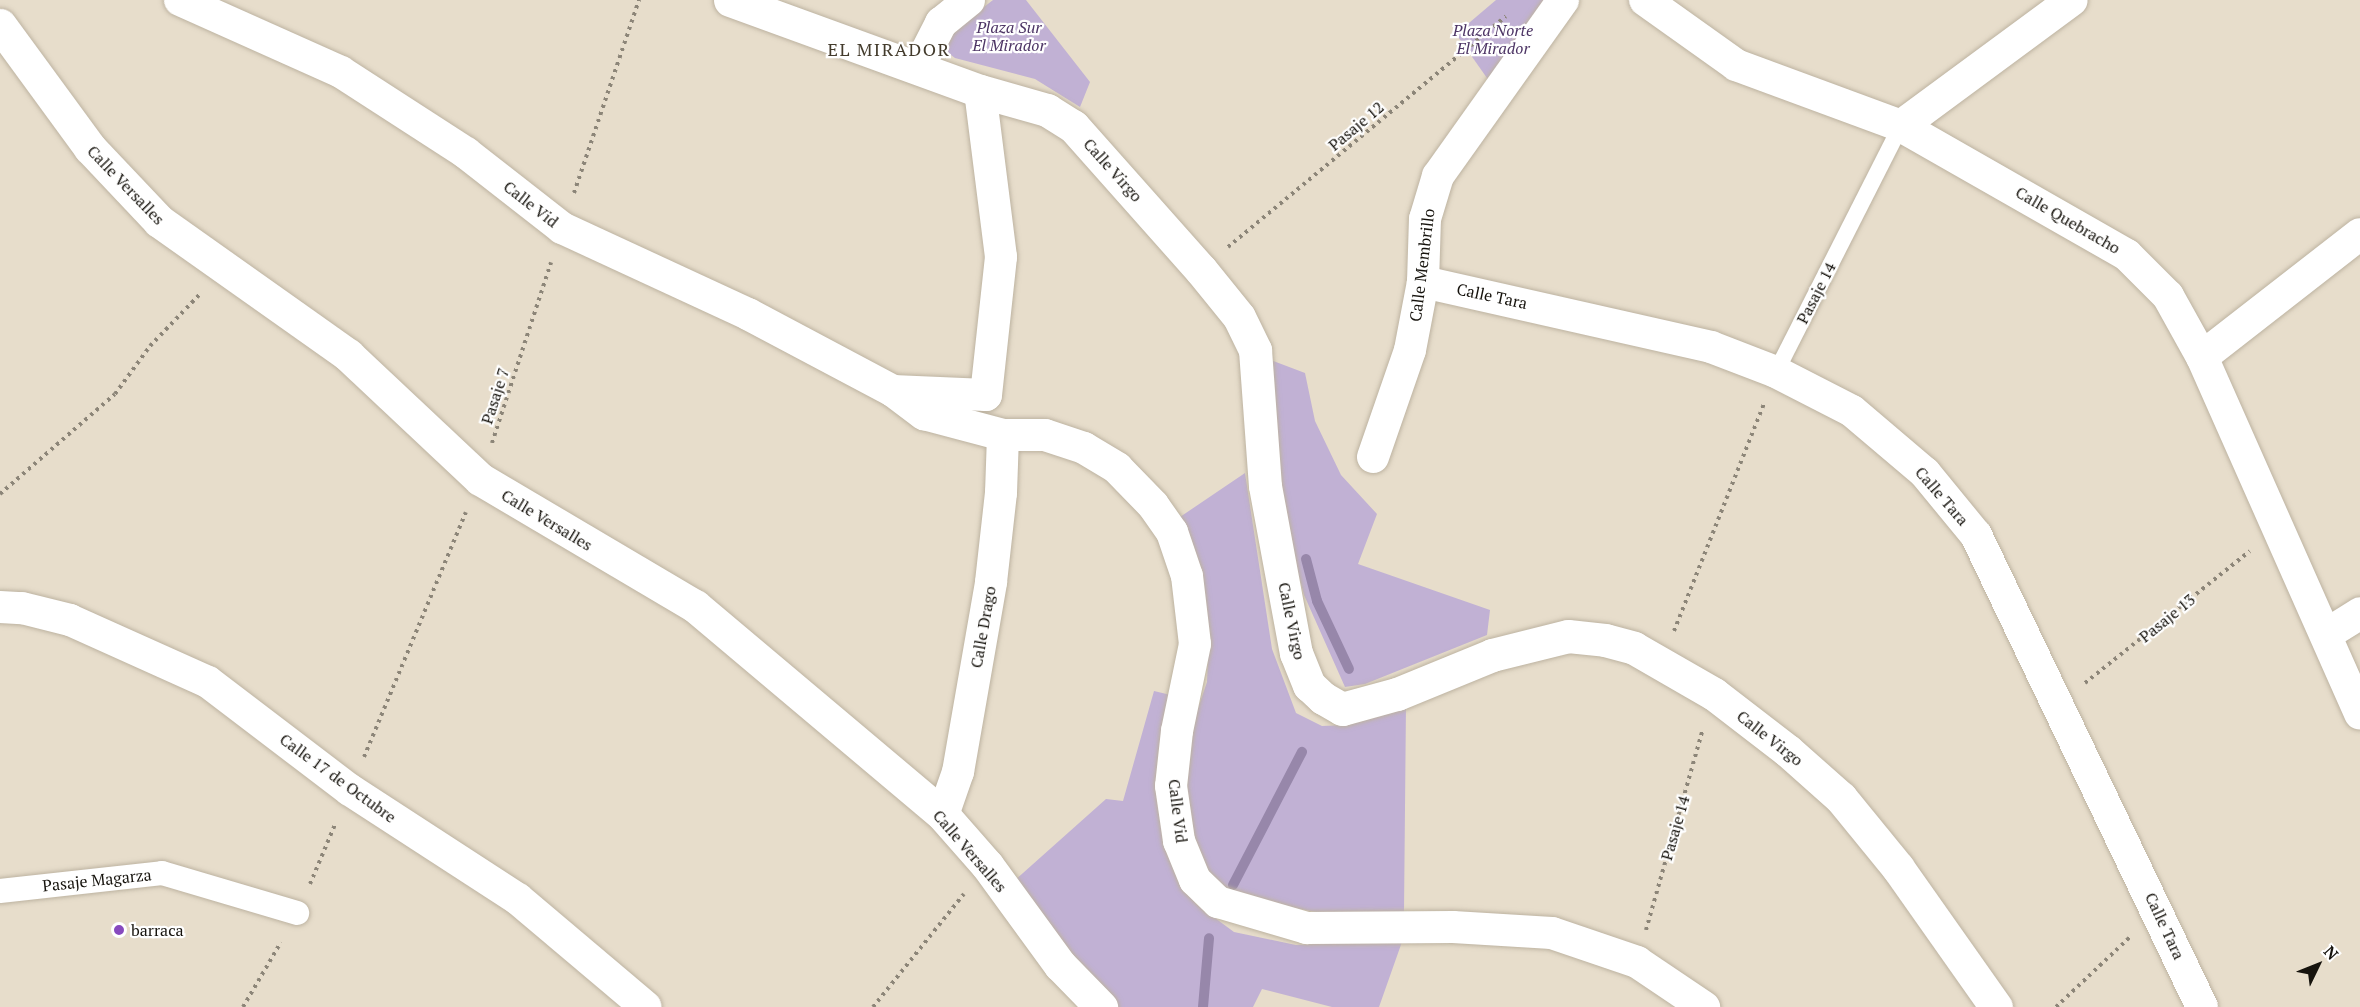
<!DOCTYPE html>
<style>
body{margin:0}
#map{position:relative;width:2360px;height:1007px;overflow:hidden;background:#e7ddcb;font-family:"PT Serif",serif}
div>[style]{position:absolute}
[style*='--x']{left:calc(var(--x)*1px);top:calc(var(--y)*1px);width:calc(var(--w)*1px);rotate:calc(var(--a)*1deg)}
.green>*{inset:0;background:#c1b1d4}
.stream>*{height:10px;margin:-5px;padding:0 5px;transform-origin:5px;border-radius:5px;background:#9787aa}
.path>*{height:4px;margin-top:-2px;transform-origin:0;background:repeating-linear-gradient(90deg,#8c8578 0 3px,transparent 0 7.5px)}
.roads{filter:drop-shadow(0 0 2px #bdb3a1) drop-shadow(0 0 2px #bdb3a1)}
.service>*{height:16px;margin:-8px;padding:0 8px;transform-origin:8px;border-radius:8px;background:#fff}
.pedestrian>*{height:24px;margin:-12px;padding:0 12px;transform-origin:12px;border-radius:12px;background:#fff}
.minor>*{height:32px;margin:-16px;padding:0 16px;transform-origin:16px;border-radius:16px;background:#fff}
.tertiary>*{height:33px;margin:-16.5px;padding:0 16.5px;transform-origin:16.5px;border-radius:16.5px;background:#fff}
.dots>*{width:16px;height:16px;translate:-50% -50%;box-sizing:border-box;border:3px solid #fff;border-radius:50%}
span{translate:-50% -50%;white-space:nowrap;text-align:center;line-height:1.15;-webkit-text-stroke:4.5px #fff;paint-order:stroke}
.park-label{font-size:16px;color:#4d3565;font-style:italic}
.street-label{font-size:16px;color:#16130d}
.poi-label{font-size:16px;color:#16130d}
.left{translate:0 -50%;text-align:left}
.neighbourhood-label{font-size:18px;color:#433b2c;letter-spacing:1.5px}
.north{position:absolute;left:2288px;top:935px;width:60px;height:60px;-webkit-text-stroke:4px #fff;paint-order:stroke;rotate:47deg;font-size:16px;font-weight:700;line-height:24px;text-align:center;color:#16130d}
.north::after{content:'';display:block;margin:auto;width:21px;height:27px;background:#16130d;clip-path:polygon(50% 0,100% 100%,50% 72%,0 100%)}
</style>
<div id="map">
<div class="green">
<i style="clip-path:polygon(993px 0,1026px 0,1090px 82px,1080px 107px,1035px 79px,955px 58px,947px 52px,947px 36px)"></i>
<i style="clip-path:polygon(1496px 0,1552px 0,1494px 88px,1456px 34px)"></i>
<i style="clip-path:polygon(1268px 359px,1305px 373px,1315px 421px,1341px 475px,1377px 514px,1358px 564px,1490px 610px,1487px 635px,1365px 684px,1345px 687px,1304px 595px,1282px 513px)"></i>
<i style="clip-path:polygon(1245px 473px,1272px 649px,1296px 713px,1322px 726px,1345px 725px,1406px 704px,1404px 913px,1333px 915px,1245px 899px,1219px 885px,1206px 868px,1190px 828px,1184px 787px,1189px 735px,1207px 682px,1209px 627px,1196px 562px,1180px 517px)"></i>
<i style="clip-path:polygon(1154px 691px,1175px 696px,1184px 882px,1196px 904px,1234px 932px,1296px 945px,1403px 939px,1379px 1007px,1332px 1007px,1262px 989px,1253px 1007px,1117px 1007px,1090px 981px,1014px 881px,1106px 799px,1123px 801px)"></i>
</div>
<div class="stream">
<i style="--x:1306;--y:559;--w:43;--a:75.3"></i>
<i style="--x:1317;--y:601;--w:75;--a:64.8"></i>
<i style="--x:1233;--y:885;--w:150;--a:-62.6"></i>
<i style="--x:1203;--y:1007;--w:69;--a:-85"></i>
</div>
<div class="path">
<i style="--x:574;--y:193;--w:204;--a:-71.4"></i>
<i style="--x:1228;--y:247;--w:361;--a:-39.7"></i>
<i style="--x:492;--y:443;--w:190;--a:-71.9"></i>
<i style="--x:0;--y:494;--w:152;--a:-41"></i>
<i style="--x:115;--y:394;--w:59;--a:-53.9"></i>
<i style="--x:150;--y:346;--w:72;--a:-46.1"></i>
<i style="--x:1674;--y:631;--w:244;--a:-68.4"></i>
<i style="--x:2085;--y:683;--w:211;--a:-38.7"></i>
<i style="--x:364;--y:757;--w:265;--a:-67.4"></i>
<i style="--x:310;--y:884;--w:67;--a:-67.2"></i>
<i style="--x:1646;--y:930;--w:209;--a:-74.2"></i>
<i style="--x:243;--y:1007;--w:75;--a:-59.7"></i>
<i style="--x:873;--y:1007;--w:145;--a:-51.2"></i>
<i style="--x:2056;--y:1007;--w:102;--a:-43.4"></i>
</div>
<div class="roads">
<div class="service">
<i style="--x:1776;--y:372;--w:276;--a:-63.1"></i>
</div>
<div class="pedestrian">
<i style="--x:0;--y:891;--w:163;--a:-6.3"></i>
<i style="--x:162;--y:873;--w:141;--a:16.5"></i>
</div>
<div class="minor">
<i style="--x:180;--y:0;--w:176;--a:24.1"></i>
<i style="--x:341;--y:72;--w:149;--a:32.9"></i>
<i style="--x:466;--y:153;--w:122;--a:38"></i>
<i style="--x:562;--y:228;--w:205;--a:24.8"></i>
<i style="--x:748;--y:314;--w:164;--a:28"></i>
<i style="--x:893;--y:391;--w:39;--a:37"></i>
<i style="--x:924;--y:414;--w:82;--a:14.9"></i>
<i style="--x:1003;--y:435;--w:42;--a:0"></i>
<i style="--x:1045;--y:435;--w:41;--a:18.4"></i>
<i style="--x:1084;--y:448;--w:39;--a:31"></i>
<i style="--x:1117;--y:468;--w:52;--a:45.8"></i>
<i style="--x:1153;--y:505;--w:33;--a:55"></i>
<i style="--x:1172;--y:532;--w:46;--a:71.2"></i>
<i style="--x:1187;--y:576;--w:68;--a:83.3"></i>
<i style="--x:1195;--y:644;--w:89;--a:101.7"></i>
<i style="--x:1177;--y:731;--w:55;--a:96.2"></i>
<i style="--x:1171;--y:786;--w:56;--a:81.7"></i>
<i style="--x:1179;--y:841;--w:42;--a:67.7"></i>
<i style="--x:1195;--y:880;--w:32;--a:44"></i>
<i style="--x:1218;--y:902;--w:93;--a:16.3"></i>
<i style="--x:1307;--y:928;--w:146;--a:-0.4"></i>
<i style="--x:1453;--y:927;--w:99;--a:3.5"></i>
<i style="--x:1552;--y:933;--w:90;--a:18.8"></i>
<i style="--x:1637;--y:962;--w:81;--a:33.9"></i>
<i style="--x:1645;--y:0;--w:112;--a:35.5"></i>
<i style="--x:1736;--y:65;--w:176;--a:20.3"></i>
<i style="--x:1901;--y:126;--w:260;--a:29.7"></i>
<i style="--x:2127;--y:255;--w:58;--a:45"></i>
<i style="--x:2168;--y:296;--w:70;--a:60.9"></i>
<i style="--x:2202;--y:357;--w:390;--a:66.1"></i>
<i style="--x:918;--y:68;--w:51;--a:-62.9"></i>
<i style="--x:941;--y:23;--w:36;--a:-39"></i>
<i style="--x:1901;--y:126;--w:212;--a:-36.4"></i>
<i style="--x:1423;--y:282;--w:295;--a:12.7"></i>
<i style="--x:1711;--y:347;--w:70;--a:21"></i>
<i style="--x:1776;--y:372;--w:85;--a:27.2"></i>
<i style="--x:1852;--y:411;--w:96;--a:40.3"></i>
<i style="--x:1925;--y:473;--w:80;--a:50.6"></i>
<i style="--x:1976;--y:535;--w:523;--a:64.41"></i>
<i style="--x:2202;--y:357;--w:200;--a:-37.9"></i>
<i style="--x:893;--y:391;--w:93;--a:2.5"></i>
<i style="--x:986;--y:395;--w:139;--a:-83.8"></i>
<i style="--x:1001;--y:257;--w:167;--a:-97.2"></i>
<i style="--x:1373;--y:457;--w:113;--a:-70.9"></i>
<i style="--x:1410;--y:350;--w:69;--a:-79.2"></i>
<i style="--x:1423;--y:282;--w:63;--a:-88.2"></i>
<i style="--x:1425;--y:219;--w:45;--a:-73.2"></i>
<i style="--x:1438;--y:176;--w:216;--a:-54.6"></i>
<i style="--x:0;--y:607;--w:22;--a:3"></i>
<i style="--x:22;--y:608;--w:49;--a:14"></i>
<i style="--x:70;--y:620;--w:151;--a:24.2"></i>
<i style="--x:208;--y:682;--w:178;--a:37.3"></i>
<i style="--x:350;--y:790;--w:200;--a:33"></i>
<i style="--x:518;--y:899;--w:167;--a:40.2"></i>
<i style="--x:2327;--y:634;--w:39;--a:-32"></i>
<i style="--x:943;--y:815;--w:46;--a:-70.8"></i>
<i style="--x:958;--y:772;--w:193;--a:-80.1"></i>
<i style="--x:991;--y:582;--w:90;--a:-83.6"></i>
<i style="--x:1001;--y:493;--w:58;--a:-88"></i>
</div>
<div class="tertiary">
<i style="--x:730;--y:0;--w:266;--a:20"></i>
<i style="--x:980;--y:91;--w:70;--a:15.8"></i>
<i style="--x:1047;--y:110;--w:31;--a:32"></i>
<i style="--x:1073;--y:126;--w:193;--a:48.4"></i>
<i style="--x:1201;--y:270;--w:60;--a:51"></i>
<i style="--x:1239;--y:317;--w:37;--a:64"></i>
<i style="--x:1255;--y:350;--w:136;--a:85.8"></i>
<i style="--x:1265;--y:486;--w:170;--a:79.5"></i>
<i style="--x:1296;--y:653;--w:35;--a:68"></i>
<i style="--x:1309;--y:685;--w:19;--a:43"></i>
<i style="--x:1323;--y:698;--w:22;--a:30"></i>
<i style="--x:1342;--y:709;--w:57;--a:-15.3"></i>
<i style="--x:1397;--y:694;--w:103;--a:-22.3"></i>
<i style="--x:1492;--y:655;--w:78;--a:-14"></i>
<i style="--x:1568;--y:636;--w:37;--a:6"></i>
<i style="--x:1605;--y:640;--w:30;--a:15"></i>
<i style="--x:1634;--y:648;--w:92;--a:29.9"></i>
<i style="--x:1714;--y:694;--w:93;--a:37.6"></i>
<i style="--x:1788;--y:751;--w:71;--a:41.6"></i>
<i style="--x:1841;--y:798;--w:90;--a:50.8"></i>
<i style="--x:1898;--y:868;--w:170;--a:54.8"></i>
<i style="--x:0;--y:25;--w:152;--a:53.8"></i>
<i style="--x:90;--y:148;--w:100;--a:46.6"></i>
<i style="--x:159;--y:221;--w:232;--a:35.3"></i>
<i style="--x:348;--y:355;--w:181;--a:43.2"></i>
<i style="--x:480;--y:479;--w:250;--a:30.6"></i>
<i style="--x:695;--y:606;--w:324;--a:40.1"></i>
<i style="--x:943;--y:815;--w:67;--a:48.7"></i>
<i style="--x:987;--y:865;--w:124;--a:53.9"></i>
<i style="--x:1060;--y:965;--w:59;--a:45.7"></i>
</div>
</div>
<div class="dots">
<i style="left:119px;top:930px;background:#8749be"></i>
</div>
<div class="park-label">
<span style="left:1009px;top:36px">Plaza Sur<br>El Mirador</span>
<span style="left:1493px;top:39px">Plaza Norte<br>El Mirador</span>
</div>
<div class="street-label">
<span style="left:1356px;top:126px;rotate:-40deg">Pasaje 12</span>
<span style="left:1113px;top:170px;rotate:48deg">Calle Virgo</span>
<span style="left:126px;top:185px;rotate:46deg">Calle Versalles</span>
<span style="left:531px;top:204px;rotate:38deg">Calle Vid</span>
<span style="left:2068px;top:220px;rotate:30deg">Calle Quebracho</span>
<span style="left:1422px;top:265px;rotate:-83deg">Calle Membrillo</span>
<span style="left:1816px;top:293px;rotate:-63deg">Pasaje 14</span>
<span style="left:1492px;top:296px;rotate:12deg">Calle Tara</span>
<span style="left:495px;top:396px;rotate:-72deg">Pasaje 7</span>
<span style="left:1942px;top:496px;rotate:49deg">Calle Tara</span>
<span style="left:547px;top:520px;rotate:31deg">Calle Versalles</span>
<span style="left:2167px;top:618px;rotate:-39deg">Pasaje 13</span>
<span style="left:1292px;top:621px;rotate:78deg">Calle Virgo</span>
<span style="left:983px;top:627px;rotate:-80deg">Calle Drago</span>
<span style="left:1770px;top:738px;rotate:38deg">Calle Virgo</span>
<span style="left:338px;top:778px;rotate:36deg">Calle 17 de Octubre</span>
<span style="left:1178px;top:811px;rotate:83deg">Calle Vid</span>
<span style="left:1675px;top:828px;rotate:-74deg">Pasaje 14</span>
<span style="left:970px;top:851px;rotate:49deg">Calle Versalles</span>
<span style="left:97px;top:880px;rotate:-6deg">Pasaje Magarza</span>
<span style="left:2165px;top:926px;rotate:65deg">Calle Tara</span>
</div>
<div class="poi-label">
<span class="left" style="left:131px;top:930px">barraca</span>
</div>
<div class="neighbourhood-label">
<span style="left:889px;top:49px">EL MIRADOR</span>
</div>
<div class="north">N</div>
</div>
